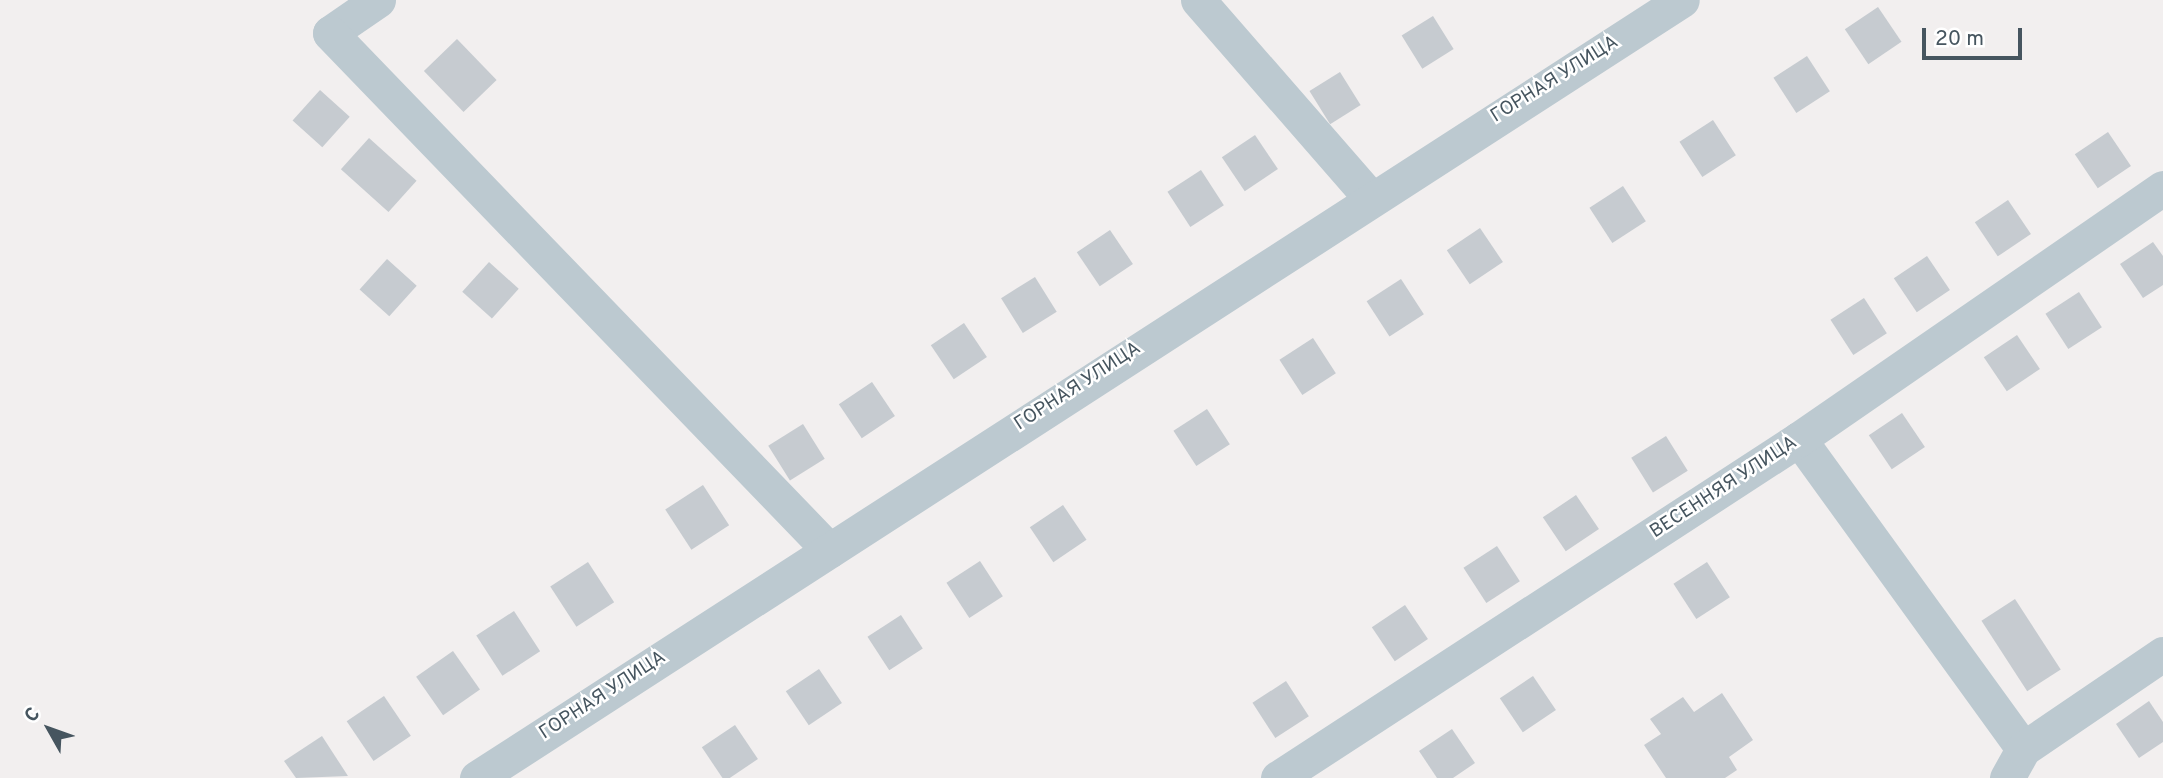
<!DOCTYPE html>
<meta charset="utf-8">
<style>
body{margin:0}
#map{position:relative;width:2163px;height:778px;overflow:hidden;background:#f2efef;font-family:Overpass,sans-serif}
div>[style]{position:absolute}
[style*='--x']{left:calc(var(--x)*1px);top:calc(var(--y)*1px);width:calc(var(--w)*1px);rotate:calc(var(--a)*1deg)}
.building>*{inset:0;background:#c6cbd0;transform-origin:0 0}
.street>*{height:35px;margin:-17.5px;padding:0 17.5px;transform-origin:17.5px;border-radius:17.5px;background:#bcc9d0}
span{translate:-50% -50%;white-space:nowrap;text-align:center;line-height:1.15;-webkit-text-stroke:5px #fff;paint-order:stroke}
.street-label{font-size:19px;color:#46555f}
.north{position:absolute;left:14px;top:694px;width:70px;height:70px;-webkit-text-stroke:5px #fff;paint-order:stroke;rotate:310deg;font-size:19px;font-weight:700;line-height:28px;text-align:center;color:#46555f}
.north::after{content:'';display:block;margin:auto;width:24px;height:32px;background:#46555f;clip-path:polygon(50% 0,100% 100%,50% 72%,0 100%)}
.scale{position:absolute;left:1922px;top:28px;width:100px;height:32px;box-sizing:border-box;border:4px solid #46555f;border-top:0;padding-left:9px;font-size:21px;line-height:24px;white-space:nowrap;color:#46555f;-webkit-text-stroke:5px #fff;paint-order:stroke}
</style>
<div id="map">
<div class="building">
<i style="left:1878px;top:7px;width:42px;height:40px;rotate:56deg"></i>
<i style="left:1433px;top:16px;width:39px;height:37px;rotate:58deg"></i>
<i style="left:457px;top:39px;width:57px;height:46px;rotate:46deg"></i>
<i style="left:1807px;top:56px;width:42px;height:40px;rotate:57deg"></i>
<i style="left:1340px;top:72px;width:39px;height:36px;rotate:58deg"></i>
<i style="left:320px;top:90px;width:40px;height:41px;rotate:42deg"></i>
<i style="left:1713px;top:120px;width:42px;height:40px;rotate:57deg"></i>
<i style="left:2108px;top:132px;width:41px;height:40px;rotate:56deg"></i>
<i style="left:1255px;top:135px;width:41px;height:40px;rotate:56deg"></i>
<i style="left:369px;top:138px;width:64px;height:42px;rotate:42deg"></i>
<i style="left:1201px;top:170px;width:42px;height:40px;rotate:57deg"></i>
<i style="left:1623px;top:186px;width:42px;height:40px;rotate:57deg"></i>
<i style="left:2008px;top:200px;width:41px;height:40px;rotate:56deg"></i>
<i style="left:1480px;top:228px;width:41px;height:40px;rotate:56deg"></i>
<i style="left:1110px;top:230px;width:41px;height:40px;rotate:56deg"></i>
<i style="clip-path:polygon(2153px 242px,2163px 256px,2163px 285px,2143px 298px,2120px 264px)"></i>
<i style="left:1927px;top:256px;width:41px;height:40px;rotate:56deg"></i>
<i style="left:387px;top:259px;width:40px;height:41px;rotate:42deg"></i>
<i style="left:489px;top:262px;width:40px;height:40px;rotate:42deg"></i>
<i style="left:1035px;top:277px;width:41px;height:40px;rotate:58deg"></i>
<i style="left:1401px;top:279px;width:42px;height:41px;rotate:57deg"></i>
<i style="left:2079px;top:292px;width:42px;height:40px;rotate:57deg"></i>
<i style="left:1864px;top:298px;width:42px;height:40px;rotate:57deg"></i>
<i style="left:964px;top:323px;width:41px;height:40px;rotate:56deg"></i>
<i style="left:2017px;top:335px;width:41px;height:40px;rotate:56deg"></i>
<i style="left:1313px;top:338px;width:42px;height:40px;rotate:57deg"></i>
<i style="left:872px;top:382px;width:41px;height:40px;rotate:56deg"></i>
<i style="left:1207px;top:409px;width:42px;height:40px;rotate:57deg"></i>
<i style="left:1902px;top:413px;width:41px;height:40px;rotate:56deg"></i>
<i style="left:803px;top:424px;width:41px;height:41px;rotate:58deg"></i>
<i style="left:1666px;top:436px;width:41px;height:41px;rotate:58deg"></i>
<i style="left:703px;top:485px;width:48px;height:45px;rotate:57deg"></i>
<i style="left:1576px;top:495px;width:41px;height:40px;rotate:56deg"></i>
<i style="left:1063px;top:505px;width:42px;height:40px;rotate:56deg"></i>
<i style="left:1497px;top:546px;width:42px;height:40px;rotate:57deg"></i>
<i style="left:980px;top:561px;width:42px;height:40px;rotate:57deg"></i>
<i style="left:588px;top:562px;width:48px;height:45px;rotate:57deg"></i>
<i style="left:1707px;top:562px;width:42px;height:40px;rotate:57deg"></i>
<i style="left:2015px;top:599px;width:84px;height:40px;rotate:57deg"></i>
<i style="left:1405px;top:605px;width:41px;height:40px;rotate:56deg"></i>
<i style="left:514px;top:611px;width:48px;height:45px;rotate:57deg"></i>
<i style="left:901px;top:615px;width:40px;height:40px;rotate:57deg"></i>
<i style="left:453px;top:651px;width:47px;height:45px;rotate:55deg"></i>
<i style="left:819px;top:669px;width:41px;height:40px;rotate:56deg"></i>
<i style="left:1533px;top:676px;width:41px;height:40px;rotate:56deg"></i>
<i style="left:1286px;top:681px;width:42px;height:40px;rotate:57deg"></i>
<i style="clip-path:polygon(1722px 693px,1753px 740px,1729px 757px,1737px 770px,1725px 778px,1666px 778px,1644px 745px,1661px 734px,1650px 719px,1683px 697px,1694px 712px)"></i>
<i style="left:384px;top:696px;width:48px;height:45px;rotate:56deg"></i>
<i style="clip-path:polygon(2149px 701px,2163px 722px,2163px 742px,2139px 758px,2116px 724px)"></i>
<i style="left:735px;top:725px;width:41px;height:40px;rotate:56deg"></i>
<i style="clip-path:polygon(1452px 729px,1475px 763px,1453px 778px,1437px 778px,1419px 751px)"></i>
<i style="clip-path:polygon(322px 736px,348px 776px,296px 778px,284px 761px)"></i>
</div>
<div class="street">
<i style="--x:378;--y:0;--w:58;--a:145.5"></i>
<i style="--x:330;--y:33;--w:719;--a:46.01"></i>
<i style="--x:1198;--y:0;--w:262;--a:48.9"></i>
<i style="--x:1799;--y:439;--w:382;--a:54.1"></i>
<i style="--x:477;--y:778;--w:1434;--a:-32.85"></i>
<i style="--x:1278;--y:778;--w:622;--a:-33.05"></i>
<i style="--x:1799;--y:439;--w:442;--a:-34.6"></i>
<i style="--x:2007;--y:778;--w:33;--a:-61"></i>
<i style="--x:2023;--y:749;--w:169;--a:-34.2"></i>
</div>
<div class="street-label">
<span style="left:1555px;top:80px;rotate:-32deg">ГОРНАЯ УЛИЦА</span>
<span style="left:1078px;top:387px;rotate:-33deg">ГОРНАЯ УЛИЦА</span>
<span style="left:1724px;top:488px;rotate:-33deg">ВЕСЕННЯЯ УЛИЦА</span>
<span style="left:603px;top:696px;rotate:-33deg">ГОРНАЯ УЛИЦА</span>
</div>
<div class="north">С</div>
<div class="scale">20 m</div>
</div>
